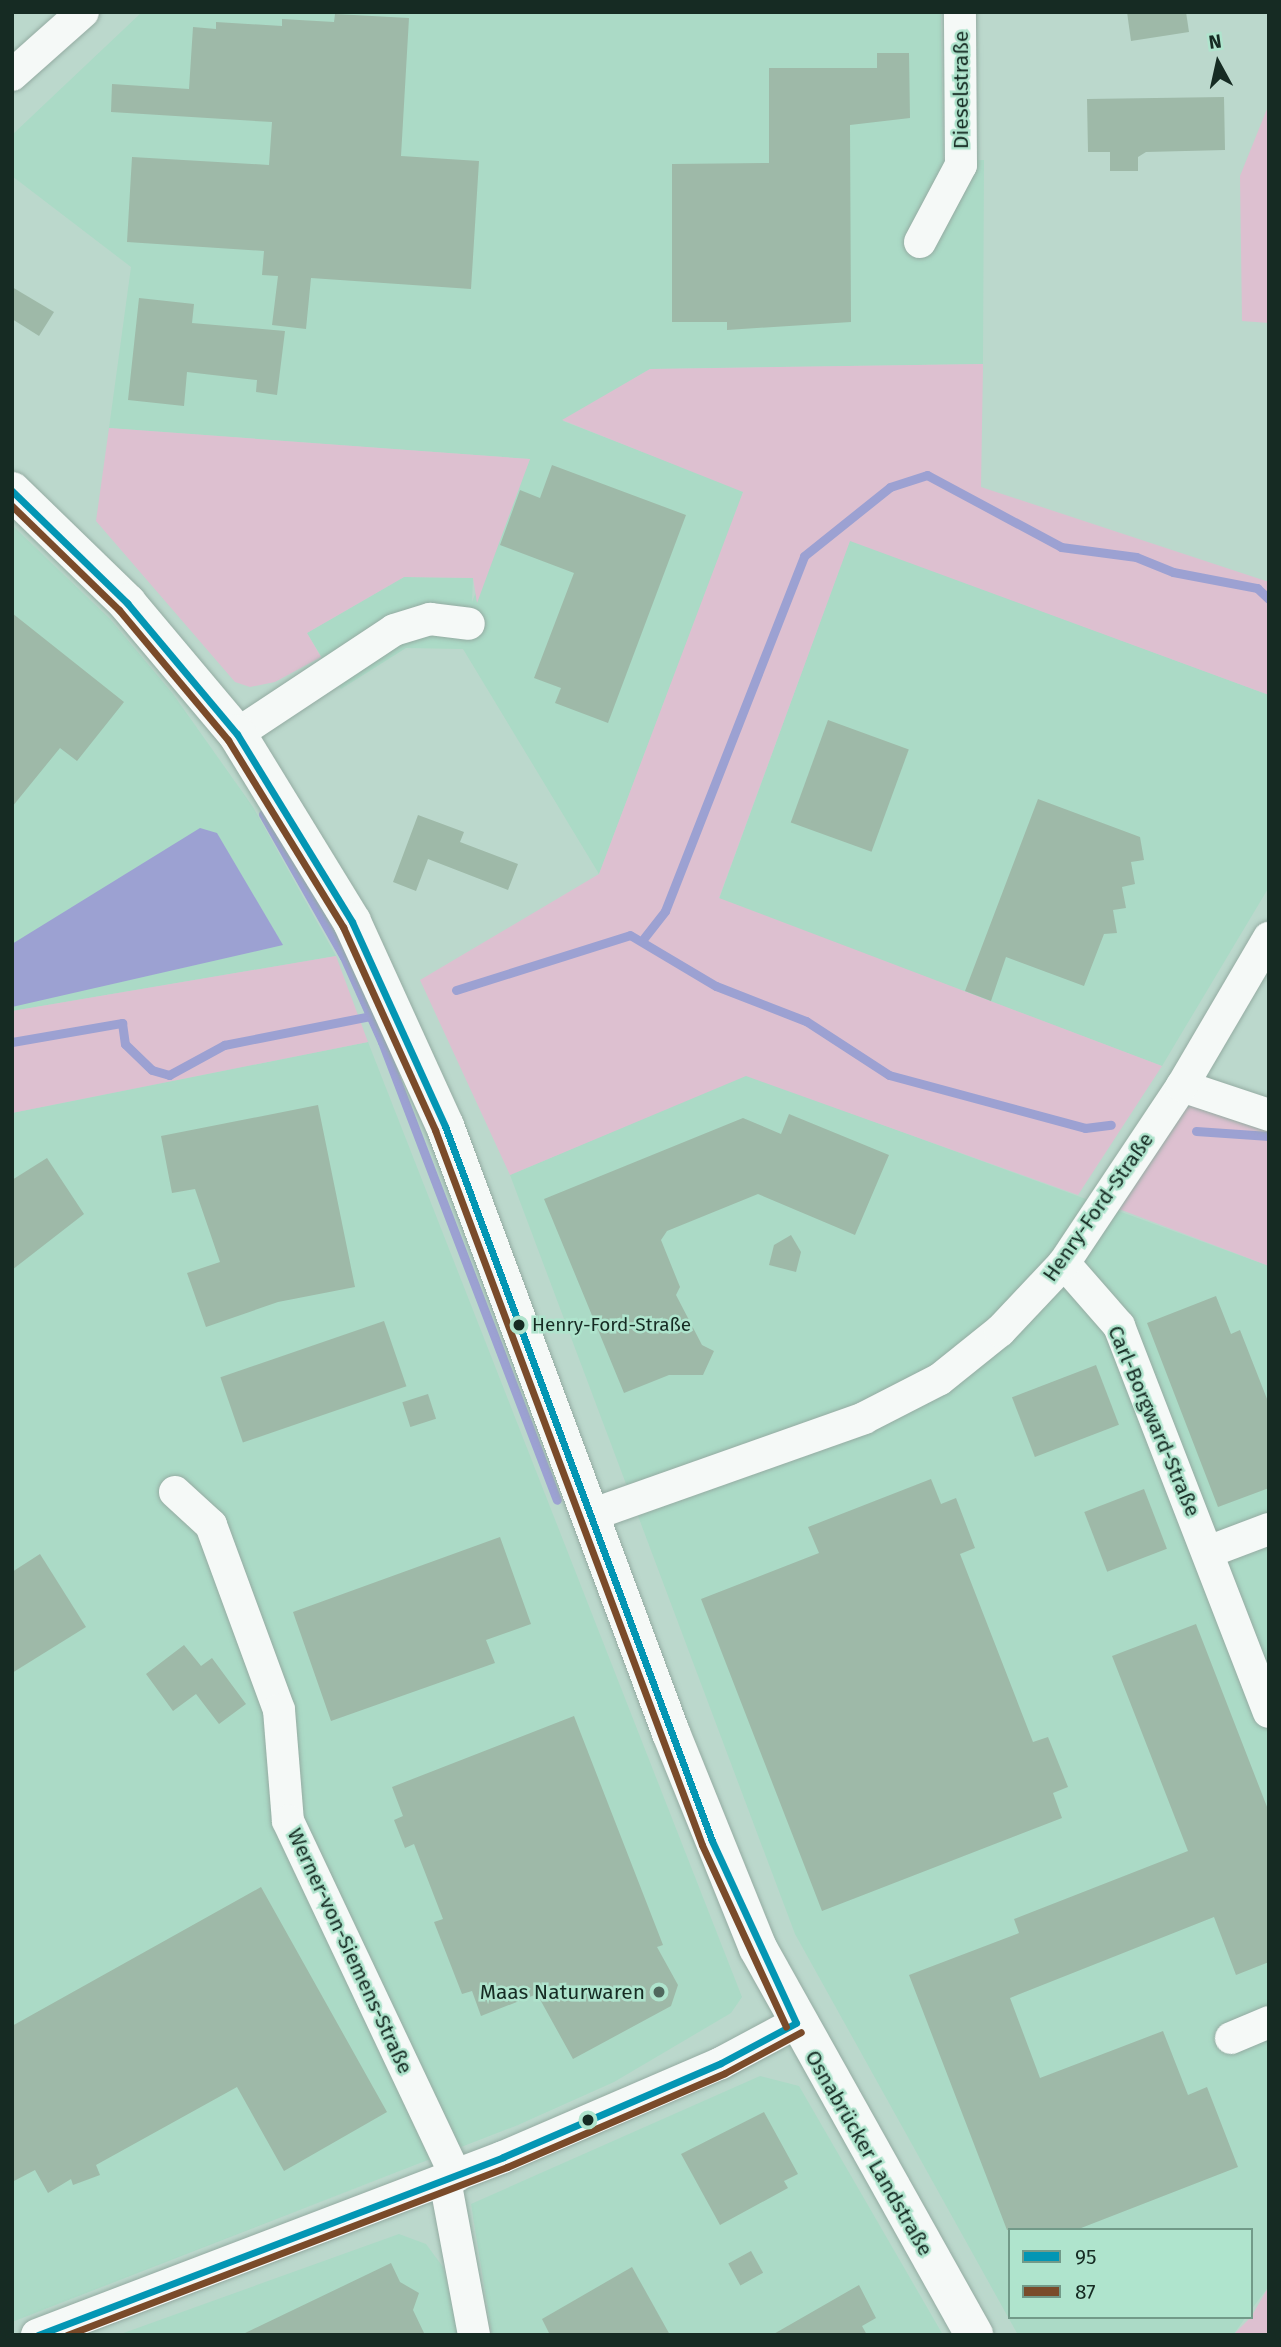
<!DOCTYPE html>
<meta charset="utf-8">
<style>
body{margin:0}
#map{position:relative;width:1281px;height:2347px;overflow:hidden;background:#bbd8cc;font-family:"Fira Sans",sans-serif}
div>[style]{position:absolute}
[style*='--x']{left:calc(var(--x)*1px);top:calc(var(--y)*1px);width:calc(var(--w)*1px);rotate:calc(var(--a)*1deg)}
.built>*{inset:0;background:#abdac6}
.green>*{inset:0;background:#ddc0d0}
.water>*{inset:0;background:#9ca1d2}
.stream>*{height:9px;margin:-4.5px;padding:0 4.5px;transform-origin:4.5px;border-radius:4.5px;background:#9ca1d2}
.building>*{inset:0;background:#9eb9a8;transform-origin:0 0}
.roads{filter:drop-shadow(0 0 2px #94aba2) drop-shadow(0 0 2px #94aba2)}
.street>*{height:32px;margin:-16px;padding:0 16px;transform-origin:16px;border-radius:16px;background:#f5f9f7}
.secondary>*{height:38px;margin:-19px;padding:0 19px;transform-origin:19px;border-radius:19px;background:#f5f9f7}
.bus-1>*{height:7px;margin:-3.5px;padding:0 3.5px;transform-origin:3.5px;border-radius:3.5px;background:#0396b4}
.bus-2>*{height:7px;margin:-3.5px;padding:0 3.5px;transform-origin:3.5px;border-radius:3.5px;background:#7a4b2a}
.dots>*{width:19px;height:19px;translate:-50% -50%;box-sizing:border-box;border:4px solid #afe4cd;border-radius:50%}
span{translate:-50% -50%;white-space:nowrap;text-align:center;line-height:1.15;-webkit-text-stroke:5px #afe4cd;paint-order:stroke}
.bus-label{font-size:19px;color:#162b23}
.left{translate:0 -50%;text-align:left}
.street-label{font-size:21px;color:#162b23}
.poi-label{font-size:21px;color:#162b23}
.right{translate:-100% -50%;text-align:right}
.frame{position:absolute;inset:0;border:14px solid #162b23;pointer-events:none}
.legend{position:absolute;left:1008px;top:2228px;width:245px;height:91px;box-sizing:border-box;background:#afe4cd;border:2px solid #729a89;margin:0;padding:9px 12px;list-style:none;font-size:21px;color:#162b23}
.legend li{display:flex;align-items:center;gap:14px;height:35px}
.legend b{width:35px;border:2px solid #729a89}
.north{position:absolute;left:1183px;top:28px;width:70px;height:70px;-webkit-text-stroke:5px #afe4cd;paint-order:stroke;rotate:352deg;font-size:19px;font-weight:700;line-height:28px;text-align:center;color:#162b23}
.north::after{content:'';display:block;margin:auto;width:24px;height:32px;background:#162b23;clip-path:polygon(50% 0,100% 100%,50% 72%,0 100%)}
</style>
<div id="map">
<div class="built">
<i style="clip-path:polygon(142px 12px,941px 12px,943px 160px,984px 160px,983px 364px,650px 369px,563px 421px,744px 491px,599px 874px,463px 649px,406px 648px,341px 689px,307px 633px,404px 577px,473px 578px,472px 602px,530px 459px,109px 428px,131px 267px,12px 176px,12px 135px)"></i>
<i style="clip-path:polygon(12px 525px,110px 619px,173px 694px,253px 807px,336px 956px,12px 1011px)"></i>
<i style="clip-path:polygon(850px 540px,1269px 695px,1269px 887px,1162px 1066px,719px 899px)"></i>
<i style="clip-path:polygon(368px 1042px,742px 1997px,731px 2013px,614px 2082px,518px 2125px,12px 2322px,12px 1113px)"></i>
<i style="clip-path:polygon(746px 1075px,1269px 1266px,1269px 2286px,1251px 2310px,1251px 2230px,1010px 2230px,1010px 2317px,1246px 2317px,1233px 2335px,1018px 2335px,795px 1934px,510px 1175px)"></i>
<i style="clip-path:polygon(760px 2076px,799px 2086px,943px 2335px,492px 2335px,471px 2204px)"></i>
<i style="clip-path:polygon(399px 2234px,426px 2244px,443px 2267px,460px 2335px,118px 2335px)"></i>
</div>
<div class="green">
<i style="clip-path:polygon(1269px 104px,1269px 323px,1242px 321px,1240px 176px)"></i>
<i style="clip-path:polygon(983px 364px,981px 487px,1269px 582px,1269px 695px,850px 541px,719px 898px,1162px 1066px,1078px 1195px,746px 1076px,510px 1175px,420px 980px,599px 874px,743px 492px,562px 420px,650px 369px)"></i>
<i style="clip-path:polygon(109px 428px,530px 459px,477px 603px,473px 578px,404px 577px,307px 633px,321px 657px,275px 682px,250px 687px,235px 682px,96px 521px)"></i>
<i style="clip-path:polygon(336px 956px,368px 1042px,12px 1113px,12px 1011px)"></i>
<i style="clip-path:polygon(1192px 1097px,1269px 1126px,1269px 1266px,1119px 1209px)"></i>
<i style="clip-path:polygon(1269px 2286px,1269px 2335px,1233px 2335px,1251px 2317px)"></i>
</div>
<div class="water">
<i style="clip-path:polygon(200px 828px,217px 833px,283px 945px,12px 1007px,12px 944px)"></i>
</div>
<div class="stream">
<i style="--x:263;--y:814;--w:164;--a:60.5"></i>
<i style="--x:344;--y:957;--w:93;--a:65.9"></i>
<i style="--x:382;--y:1042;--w:490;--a:69.1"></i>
<i style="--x:644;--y:938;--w:34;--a:-52"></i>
<i style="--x:665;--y:911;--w:381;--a:-68.6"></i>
<i style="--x:804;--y:556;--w:110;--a:-38.7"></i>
<i style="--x:890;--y:487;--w:39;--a:-18"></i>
<i style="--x:927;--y:475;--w:152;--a:28.2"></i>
<i style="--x:1061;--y:547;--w:76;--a:7.6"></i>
<i style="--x:1136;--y:557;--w:40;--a:22"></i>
<i style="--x:1173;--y:572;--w:86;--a:10.8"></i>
<i style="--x:1257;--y:588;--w:16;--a:43"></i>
<i style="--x:456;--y:990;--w:182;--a:-17.5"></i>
<i style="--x:630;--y:935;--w:100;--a:30.7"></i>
<i style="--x:716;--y:986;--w:97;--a:21.3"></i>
<i style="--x:806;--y:1021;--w:99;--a:33"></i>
<i style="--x:889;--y:1075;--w:203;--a:15.1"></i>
<i style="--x:1085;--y:1128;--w:26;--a:-7"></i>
<i style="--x:12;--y:1042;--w:112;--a:-9.8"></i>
<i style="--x:122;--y:1023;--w:21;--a:82"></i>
<i style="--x:125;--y:1044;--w:37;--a:44"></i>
<i style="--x:152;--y:1070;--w:18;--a:16"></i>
<i style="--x:169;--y:1075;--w:63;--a:-28.6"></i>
<i style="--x:224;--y:1045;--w:154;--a:-11.2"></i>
<i style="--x:1196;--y:1131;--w:73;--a:3.9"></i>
</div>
<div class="building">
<i style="clip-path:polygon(1127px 12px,1186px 12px,1189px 32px,1131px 41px)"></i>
<i style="clip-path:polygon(335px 14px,409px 18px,401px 156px,479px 161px,471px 289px,311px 278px,306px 329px,272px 325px,278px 276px,262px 275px,264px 251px,127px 242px,132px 157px,269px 165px,272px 122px,111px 112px,112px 84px,189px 89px,193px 27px,216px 29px,216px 22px,282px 26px,282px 19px,334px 22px)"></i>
<i style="clip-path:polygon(877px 53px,909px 53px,910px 118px,850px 125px,851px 322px,727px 330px,727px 322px,672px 322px,672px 164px,769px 163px,769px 68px,877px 68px)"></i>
<i style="clip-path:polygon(1224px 97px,1225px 150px,1146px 152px,1138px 157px,1138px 171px,1110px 171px,1110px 152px,1088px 152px,1087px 99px)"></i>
<i style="clip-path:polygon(12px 287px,54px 312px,39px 336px,12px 319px)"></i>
<i style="clip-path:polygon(139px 298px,194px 304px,192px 323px,285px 331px,277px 395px,256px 392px,257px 380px,187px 372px,184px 406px,128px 400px)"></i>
<i style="clip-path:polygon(552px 465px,686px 515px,608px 723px,555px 703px,561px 688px,534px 678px,574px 573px,500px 545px,520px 490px,540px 498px)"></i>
<i style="clip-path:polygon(12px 613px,124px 702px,77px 761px,60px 748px,12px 807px)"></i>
<i style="left:828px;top:720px;width:86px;height:109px;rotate:20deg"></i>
<i style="clip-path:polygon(1038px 799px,1140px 837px,1144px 860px,1131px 862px,1135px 884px,1122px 887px,1126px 908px,1113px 910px,1117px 933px,1104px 934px,1084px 986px,1006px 957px,991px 1001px,965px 991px)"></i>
<i style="clip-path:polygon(418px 815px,464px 832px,460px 842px,518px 864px,508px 890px,428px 859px,416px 891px,393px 882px)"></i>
<i style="clip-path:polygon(318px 1105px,355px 1287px,278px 1302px,206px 1327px,187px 1273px,220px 1262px,195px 1189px,172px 1193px,161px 1136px)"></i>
<i style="clip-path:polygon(789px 1114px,889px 1155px,855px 1235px,758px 1194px,667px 1231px,661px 1240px,680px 1287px,676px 1295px,702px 1345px,714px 1351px,703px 1375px,669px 1375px,624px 1393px,544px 1199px,743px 1118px,781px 1134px)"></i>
<i style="clip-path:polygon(47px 1158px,84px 1214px,12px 1270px,12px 1180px)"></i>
<i style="clip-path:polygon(791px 1235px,801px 1252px,796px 1272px,769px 1265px,774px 1245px)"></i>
<i style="clip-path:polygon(1216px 1296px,1231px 1334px,1240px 1330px,1269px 1404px,1269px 1488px,1218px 1507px,1147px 1323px)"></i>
<i style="left:384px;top:1321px;width:69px;height:173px;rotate:71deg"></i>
<i style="left:1096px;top:1365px;width:64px;height:90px;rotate:69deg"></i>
<i style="left:428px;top:1394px;width:26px;height:27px;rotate:72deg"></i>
<i style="clip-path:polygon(931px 1479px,941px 1504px,956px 1498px,975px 1548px,960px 1554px,1033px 1742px,1048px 1737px,1068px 1787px,1053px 1793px,1062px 1818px,822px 1911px,701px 1599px,819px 1553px,808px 1527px)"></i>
<i style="left:1144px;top:1489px;width:64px;height:64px;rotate:69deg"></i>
<i style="clip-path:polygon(500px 1537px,531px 1624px,486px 1640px,495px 1663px,331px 1721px,293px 1612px)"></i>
<i style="clip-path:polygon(40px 1554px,86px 1627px,12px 1673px,12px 1572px)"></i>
<i style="clip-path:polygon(1196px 1624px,1269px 1812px,1269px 1962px,1236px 1975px,1214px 1917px,1010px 1998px,1040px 2078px,1163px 2031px,1188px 2095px,1207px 2087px,1238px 2167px,1076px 2230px,1007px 2230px,909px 1975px,1019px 1933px,1014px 1919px,1188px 1851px,1112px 1656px)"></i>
<i style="clip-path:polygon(184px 1645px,201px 1666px,212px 1658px,246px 1704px,219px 1724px,196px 1694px,173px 1711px,146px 1674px)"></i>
<i style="clip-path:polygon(574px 1716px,663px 1945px,657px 1947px,678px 1985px,671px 2006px,573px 2059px,537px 1994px,481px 2016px,472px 1991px,462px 1994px,434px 1922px,443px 1919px,414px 1844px,405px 1848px,394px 1820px,403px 1816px,392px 1787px)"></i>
<i style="clip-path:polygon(261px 1887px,387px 2112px,284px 2171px,237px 2087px,96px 2165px,100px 2175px,73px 2185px,71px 2179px,48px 2193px,35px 2170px,12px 2182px,12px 2026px)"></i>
<i style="clip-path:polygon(764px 2112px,798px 2174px,784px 2181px,788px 2188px,720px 2225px,681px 2154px)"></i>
<i style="left:751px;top:2251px;width:25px;height:26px;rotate:61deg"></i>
<i style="clip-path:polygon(391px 2263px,400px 2282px,419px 2293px,413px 2310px,425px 2335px,241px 2335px)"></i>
<i style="clip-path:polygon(632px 2267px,670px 2335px,550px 2335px,542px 2319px)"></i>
<i style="clip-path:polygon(859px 2285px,876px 2318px,862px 2326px,867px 2335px,772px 2335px)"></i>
</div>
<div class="roads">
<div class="street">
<i style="--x:12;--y:75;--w:95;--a:-41.6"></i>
<i style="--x:920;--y:242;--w:87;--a:-62"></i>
<i style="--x:961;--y:165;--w:153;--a:-90.4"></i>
<i style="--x:237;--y:734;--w:188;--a:-33.5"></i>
<i style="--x:394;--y:630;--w:38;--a:-17"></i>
<i style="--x:430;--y:619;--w:39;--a:7"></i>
<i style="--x:1182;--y:1086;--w:92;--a:18.4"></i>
<i style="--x:1064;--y:1263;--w:84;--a:48.9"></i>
<i style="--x:1119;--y:1326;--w:414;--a:68.8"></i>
<i style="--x:175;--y:1492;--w:49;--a:42.5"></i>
<i style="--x:211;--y:1525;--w:197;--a:69.8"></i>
<i style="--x:279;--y:1710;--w:111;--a:85.4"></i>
<i style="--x:288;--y:1821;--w:393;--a:64.7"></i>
<i style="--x:588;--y:1516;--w:293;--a:-19.5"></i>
<i style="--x:864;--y:1418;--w:85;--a:-27.2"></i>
<i style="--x:940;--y:1379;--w:77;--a:-38.7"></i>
<i style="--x:1000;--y:1331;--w:93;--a:-46.7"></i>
<i style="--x:1064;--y:1263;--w:213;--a:-56.3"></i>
<i style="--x:1182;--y:1086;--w:172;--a:-59.6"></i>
<i style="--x:1208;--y:1552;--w:65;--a:-20.7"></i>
<i style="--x:1231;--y:2038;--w:41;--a:-22.8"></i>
<i style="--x:445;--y:2180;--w:158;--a:79.4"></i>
<i style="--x:37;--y:2335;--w:499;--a:-20.9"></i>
<i style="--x:503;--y:2157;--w:237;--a:-23.3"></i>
<i style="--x:721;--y:2063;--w:85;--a:-28.1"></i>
</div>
<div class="secondary">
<i style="--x:12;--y:491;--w:161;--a:44.2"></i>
<i style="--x:127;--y:603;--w:171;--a:50"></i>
<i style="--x:237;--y:734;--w:220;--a:58.5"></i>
<i style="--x:352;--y:922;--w:224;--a:65.5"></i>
<i style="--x:445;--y:1126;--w:648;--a:69.58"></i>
<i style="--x:671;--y:1733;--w:232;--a:68"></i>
<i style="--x:758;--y:1948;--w:443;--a:60.8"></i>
</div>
</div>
<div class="bus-1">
<i style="--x:12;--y:491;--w:161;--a:44.2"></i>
<i style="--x:127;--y:603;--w:171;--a:50"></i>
<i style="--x:237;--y:734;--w:220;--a:58.5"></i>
<i style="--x:352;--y:922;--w:224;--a:65.5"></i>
<i style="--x:445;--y:1126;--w:763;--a:69.52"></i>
<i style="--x:712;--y:1841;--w:200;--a:65.2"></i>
<i style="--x:38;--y:2335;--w:498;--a:-20.9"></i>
<i style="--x:503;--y:2157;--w:237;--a:-23.3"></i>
<i style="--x:721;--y:2063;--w:85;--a:-28.1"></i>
</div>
<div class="bus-2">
<i style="--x:12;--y:506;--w:149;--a:44.2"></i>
<i style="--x:119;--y:610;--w:170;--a:50"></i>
<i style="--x:228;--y:740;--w:220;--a:58.4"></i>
<i style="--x:343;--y:927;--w:223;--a:65.6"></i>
<i style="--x:435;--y:1130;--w:763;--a:69.52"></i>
<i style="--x:702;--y:1845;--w:200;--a:65.2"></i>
<i style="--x:67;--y:2335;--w:471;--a:-20.9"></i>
<i style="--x:507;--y:2167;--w:237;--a:-23.3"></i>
<i style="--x:725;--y:2073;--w:86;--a:-28.3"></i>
</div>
<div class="dots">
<i style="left:519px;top:1325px;background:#162b23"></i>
<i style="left:659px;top:1992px;background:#50685e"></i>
<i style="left:588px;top:2120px;background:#162b23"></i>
</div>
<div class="bus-label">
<span class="left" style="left:532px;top:1325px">Henry-Ford-Straße</span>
</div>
<div class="street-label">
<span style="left:961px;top:90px;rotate:-90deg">Dieselstraße</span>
<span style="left:1098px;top:1207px;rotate:-55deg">Henry-Ford-Straße</span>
<span style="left:1154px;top:1421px;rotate:67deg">Carl-Borgward-Straße</span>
<span style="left:350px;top:1951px;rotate:65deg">Werner-von-Siemens-Straße</span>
<span style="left:869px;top:2153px;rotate:60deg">Osnabrücker Landstraße</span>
</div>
<div class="poi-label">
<span class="right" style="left:645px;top:1992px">Maas Naturwaren</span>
</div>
<div class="frame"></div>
<ul class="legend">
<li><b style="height:9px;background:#0396b4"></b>95</li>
<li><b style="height:9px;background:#7a4b2a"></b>87</li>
</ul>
<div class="north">N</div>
</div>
